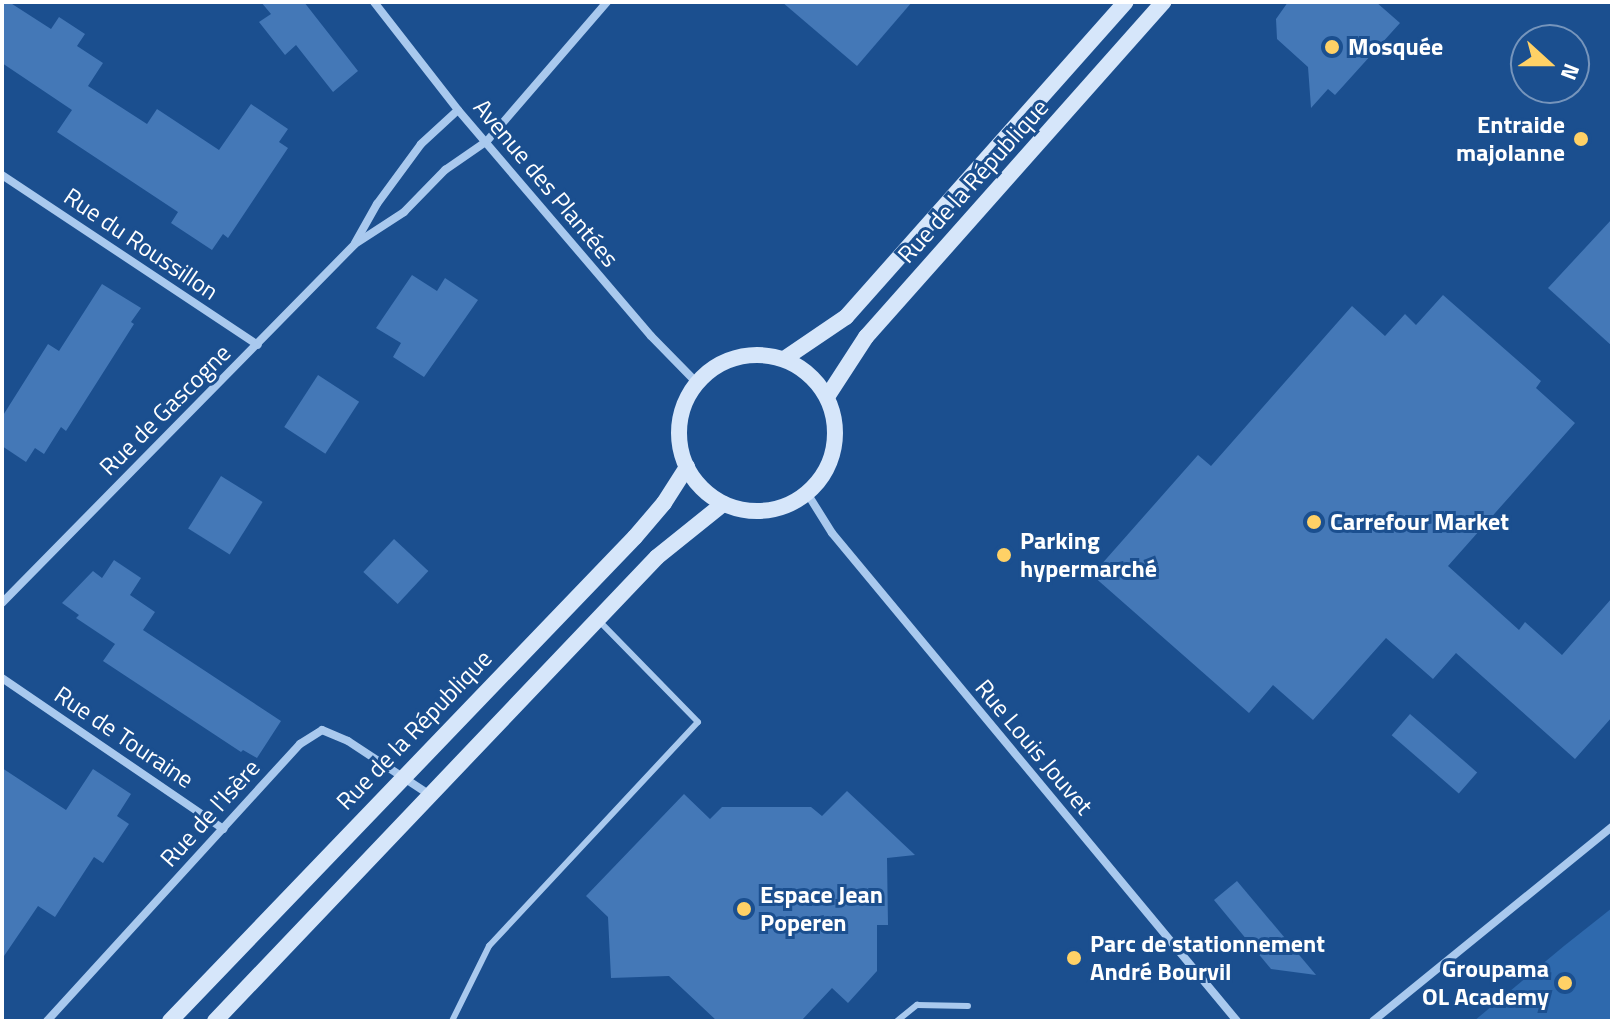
<!DOCTYPE html>
<meta charset="utf-8">
<style>
body{margin:0}
#map{position:relative;width:1614px;height:1023px;overflow:hidden;background:#1b4f8f;font-family:"Titillium Web",sans-serif}
div>[style]{position:absolute}
[style*='--x']{left:calc(var(--x)*1px);top:calc(var(--y)*1px);width:calc(var(--w)*1px);rotate:calc(var(--a)*1deg)}
.green>*{inset:0;background:#2e69ad}
.building>*{inset:0;background:#4478b7;transform-origin:0 0}
.service>*{height:6px;margin:-3px;padding:0 3px;transform-origin:3px;border-radius:3px;background:#a9c9ee}
.minor>*{height:8px;margin:-4px;padding:0 4px;transform-origin:4px;border-radius:4px;background:#a9c9ee}
.secondary>*{height:16px;margin:-8px;padding:0 8px;transform-origin:8px;border-radius:8px;background:#d6e6fa}
.secondary>.ring{margin:-8px;padding:0;box-sizing:content-box;background:none;border:16px solid #d6e6fa;border-radius:50%}
.dots>*{width:22px;height:22px;translate:-50% -50%;box-sizing:border-box;border:4px solid #1b4f8f;border-radius:50%}
span{translate:-50% -50%;white-space:nowrap;text-align:center;line-height:1.15;-webkit-text-stroke:6px #1b4f8f;paint-order:stroke}
.poi-label{font-size:24px;color:#fff;font-weight:700}
.left{translate:0 -50%;text-align:left}
.right{translate:-100% -50%;text-align:right}
.street-label{font-size:24px;color:#fff}
.frame{position:absolute;inset:0;border:4px solid #fff;pointer-events:none}
.north{position:absolute;left:1510px;top:24px;width:80px;height:80px;box-sizing:border-box;background:#1b4f8f;border:2px solid #7695bc;border-radius:50%;rotate:111deg;font-size:22px;font-weight:700;line-height:32px;text-align:center;color:#fff}
.north::after{content:'';display:block;margin:auto;width:28px;height:36px;background:#ffd166;clip-path:polygon(50% 0,100% 100%,50% 72%,0 100%)}
</style>
<div id="map">
<div class="green">
<i style="clip-path:polygon(1612px 908px,1612px 1021px,1474px 1021px,1564px 946px)"></i>
</div>
<div class="building">
<i style="clip-path:polygon(2px 2px,9px 2px,51px 29px,59px 17px,85px 34px,77px 46px,103px 63px,88px 86px,147px 124px,157px 109px,219px 150px,251px 104px,288px 129px,279px 142px,288px 148px,228px 238px,223px 234px,212px 250px,171px 223px,178px 212px,57px 132px,72px 110px,2px 63px)"></i>
<i style="clip-path:polygon(261px 2px,304px 2px,358px 71px,333px 92px,296px 45px,285px 55px,259px 22px,271px 14px)"></i>
<i style="clip-path:polygon(782px 2px,912px 2px,857px 66px)"></i>
<i style="clip-path:polygon(1288px 2px,1376px 2px,1400px 23px,1335px 95px,1328px 89px,1311px 108px,1308px 67px,1277px 39px,1276px 19px)"></i>
<i style="clip-path:polygon(1612px 219px,1612px 346px,1548px 288px)"></i>
<i style="clip-path:polygon(412px 275px,437px 291px,445px 278px,478px 300px,424px 377px,393px 357px,401px 343px,376px 328px)"></i>
<i style="clip-path:polygon(102px 284px,141px 308px,131px 322px,134px 324px,66px 431px,61px 427px,44px 454px,35px 448px,26px 462px,2px 446px,2px 417px,48px 344px,59px 351px)"></i>
<i style="clip-path:polygon(1443px 295px,1541px 381px,1536px 388px,1575px 423px,1448px 566px,1519px 630px,1525px 622px,1562px 655px,1612px 598px,1612px 717px,1575px 759px,1456px 653px,1433px 679px,1386px 638px,1313px 720px,1273px 685px,1249px 713px,1092px 575px,1198px 455px,1211px 466px,1352px 306px,1385px 336px,1405px 314px,1416px 325px)"></i>
<i style="left:318px;top:375px;width:49px;height:62px;rotate:33deg"></i>
<i style="left:221px;top:476px;width:49px;height:62px;rotate:32deg"></i>
<i style="left:394px;top:539px;width:47px;height:45px;rotate:43deg"></i>
<i style="clip-path:polygon(114px 560px,141px 578px,130px 595px,155px 612px,143px 630px,281px 721px,257px 758px,243px 750px,241px 752px,103px 661px,115px 644px,76px 618px,79px 615px,62px 603px,93px 571px,102px 578px)"></i>
<i style="left:1410px;top:714px;width:89px;height:28px;rotate:41deg"></i>
<i style="clip-path:polygon(2px 768px,66px 810px,93px 769px,131px 794px,117px 816px,129px 824px,103px 863px,94px 857px,55px 917px,38px 906px,2px 959px)"></i>
<i style="clip-path:polygon(847px 791px,915px 855px,887px 858px,888px 925px,877px 925px,877px 971px,848px 1003px,832px 988px,801px 1021px,717px 1021px,669px 976px,611px 978px,608px 917px,586px 896px,684px 794px,710px 819px,722px 807px,811px 807px,822px 816px)"></i>
<i style="clip-path:polygon(1237px 881px,1316px 975px,1271px 969px,1214px 900px)"></i>
</div>
<div class="service">
<i style="--x:452;--y:1021;--w:84;--a:-63.7"></i>
<i style="--x:489;--y:946;--w:306;--a:-47"></i>
<i style="--x:698;--y:722;--w:140;--a:-134.4"></i>
<i style="--x:897;--y:1021;--w:26;--a:-39"></i>
<i style="--x:917;--y:1005;--w:51;--a:1.1"></i>
</div>
<div class="minor">
<i style="--x:374;--y:2;--w:137;--a:52.1"></i>
<i style="--x:458;--y:110;--w:297;--a:49.5"></i>
<i style="--x:651;--y:336;--w:66;--a:45.6"></i>
<i style="--x:2;--y:175;--w:307;--a:33.6"></i>
<i style="--x:355;--y:243;--w:45;--a:-60.6"></i>
<i style="--x:377;--y:204;--w:74;--a:-53.7"></i>
<i style="--x:421;--y:144;--w:50;--a:-42.6"></i>
<i style="--x:807;--y:493;--w:47;--a:58"></i>
<i style="--x:832;--y:533;--w:634;--a:50.31"></i>
<i style="--x:2;--y:603;--w:503;--a:-45.48"></i>
<i style="--x:355;--y:244;--w:59;--a:-33.1"></i>
<i style="--x:404;--y:212;--w:59;--a:-45.7"></i>
<i style="--x:445;--y:170;--w:51;--a:-34.6"></i>
<i style="--x:487;--y:141;--w:184;--a:-49.2"></i>
<i style="--x:2;--y:678;--w:268;--a:34.3"></i>
<i style="--x:47;--y:1021;--w:375;--a:-47.6"></i>
<i style="--x:300;--y:744;--w:26;--a:-32"></i>
<i style="--x:322;--y:730;--w:28;--a:23"></i>
<i style="--x:348;--y:741;--w:98;--a:33.4"></i>
<i style="--x:1373;--y:1021;--w:308;--a:-39.1"></i>
</div>
<div class="secondary">
<i class="ring" style="left:679px;top:355px;width:140px;height:140px"></i>
<i style="--x:784;--y:359;--w:75;--a:-34.1"></i>
<i style="--x:846;--y:317;--w:421;--a:-48.4"></i>
<i style="--x:827;--y:397;--w:72;--a:-57"></i>
<i style="--x:866;--y:337;--w:448;--a:-48.4"></i>
<i style="--x:170;--y:1021;--w:671;--a:-46.15"></i>
<i style="--x:635;--y:537;--w:45;--a:-49.5"></i>
<i style="--x:664;--y:503;--w:43;--a:-57.4"></i>
<i style="--x:215;--y:1021;--w:641;--a:-46.39"></i>
<i style="--x:657;--y:557;--w:85;--a:-38.8"></i>
</div>
<div class="dots">
<i style="left:1332px;top:47px;background:#ffd166"></i>
<i style="left:1581px;top:139px;background:#ffd166"></i>
<i style="left:1314px;top:522px;background:#ffd166"></i>
<i style="left:1004px;top:555px;background:#ffd166"></i>
<i style="left:744px;top:909px;background:#ffd166"></i>
<i style="left:1074px;top:958px;background:#ffd166"></i>
<i style="left:1565px;top:983px;background:#ffd166"></i>
</div>
<div class="poi-label">
<span class="left" style="left:1348px;top:47px">Mosquée</span>
<span class="right" style="left:1565px;top:139px">Entraide<br>majolanne</span>
<span class="left" style="left:1330px;top:522px">Carrefour Market</span>
<span class="left" style="left:1020px;top:555px">Parking<br>hypermarché</span>
<span class="left" style="left:760px;top:909px">Espace Jean<br>Poperen</span>
<span class="left" style="left:1090px;top:958px">Parc de stationnement<br>André Bourvil</span>
<span class="right" style="left:1549px;top:983px">Groupama<br>OL Academy</span>
</div>
<div class="street-label">
<span style="left:973px;top:181px;rotate:-48deg">Rue de la République</span>
<span style="left:546px;top:183px;rotate:50deg">Avenue des Plantées</span>
<span style="left:141px;top:244px;rotate:34deg">Rue du Roussillon</span>
<span style="left:165px;top:410px;rotate:-45deg">Rue de Gascogne</span>
<span style="left:414px;top:730px;rotate:-46deg">Rue de la République</span>
<span style="left:124px;top:737px;rotate:34deg">Rue de Touraine</span>
<span style="left:1034px;top:747px;rotate:50deg">Rue Louis Jouvet</span>
<span style="left:210px;top:813px;rotate:-48deg">Rue de l'Isère</span>
</div>
<div class="frame"></div>
<div class="north">N</div>
</div>
